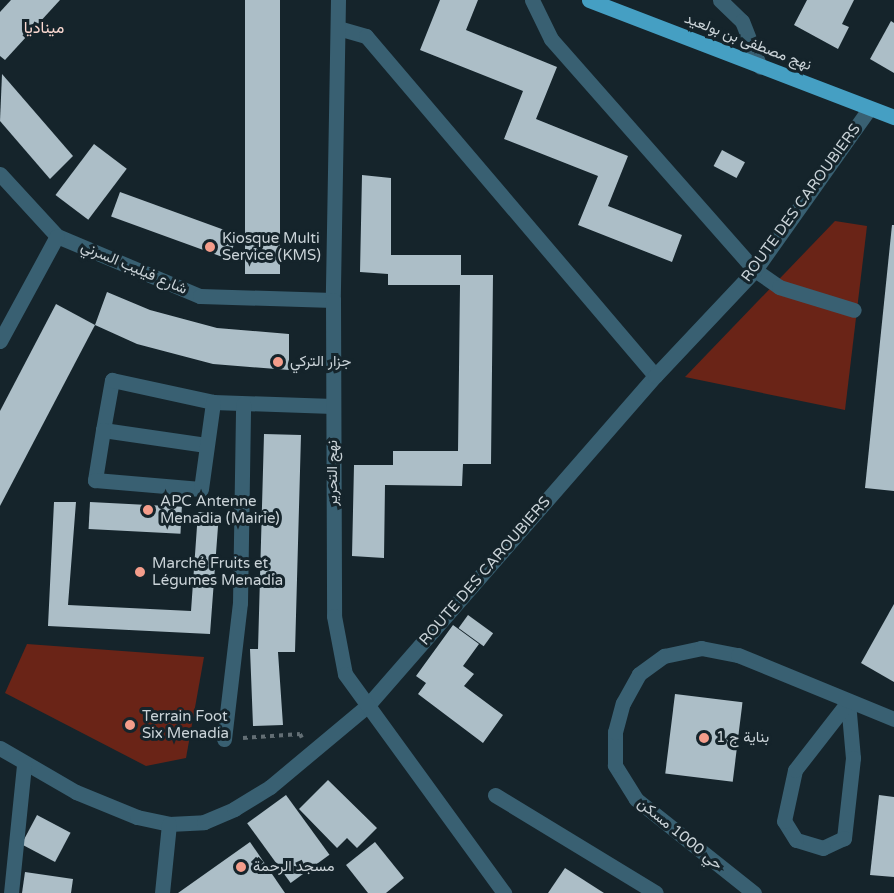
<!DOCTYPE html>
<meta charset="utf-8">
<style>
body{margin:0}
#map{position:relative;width:894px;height:893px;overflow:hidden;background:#15242b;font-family:"Varela Round",Vazirmatn,sans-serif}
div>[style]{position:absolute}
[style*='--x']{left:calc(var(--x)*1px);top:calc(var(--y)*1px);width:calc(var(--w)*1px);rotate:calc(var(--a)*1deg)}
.green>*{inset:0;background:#6a2417}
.building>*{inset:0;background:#acbec7;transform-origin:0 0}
.path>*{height:4px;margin-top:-2px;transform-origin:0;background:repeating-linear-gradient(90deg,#626e74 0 4.5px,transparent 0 9px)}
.service>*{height:15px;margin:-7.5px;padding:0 7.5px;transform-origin:7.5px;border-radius:7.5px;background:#396072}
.minor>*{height:15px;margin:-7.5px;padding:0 7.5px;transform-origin:7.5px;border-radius:7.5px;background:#396072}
.tertiary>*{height:15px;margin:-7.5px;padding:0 7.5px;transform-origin:7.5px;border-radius:7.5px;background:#396072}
.primary>*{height:15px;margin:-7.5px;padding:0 7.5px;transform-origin:7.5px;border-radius:7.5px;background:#459fc3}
.dots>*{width:16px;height:16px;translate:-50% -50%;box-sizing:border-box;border:3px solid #15242b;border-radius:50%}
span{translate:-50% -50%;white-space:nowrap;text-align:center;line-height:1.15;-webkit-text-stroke:6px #15242b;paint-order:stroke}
.street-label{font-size:15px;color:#cad3d8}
.poi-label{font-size:15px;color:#cad3d8}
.left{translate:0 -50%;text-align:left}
.neighbourhood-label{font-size:16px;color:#fbd9d1}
</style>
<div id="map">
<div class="green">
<i style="clip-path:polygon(835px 221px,867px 226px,845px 410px,685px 377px)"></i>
<i style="clip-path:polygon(27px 644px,204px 657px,186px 758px,146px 766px,5px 693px)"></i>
</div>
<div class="building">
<i style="clip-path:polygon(11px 0,60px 0,5px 60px,0 56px,0 12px)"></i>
<i style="left:245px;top:0;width:35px;height:274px"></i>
<i style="clip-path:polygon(440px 0,478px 0,466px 30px,557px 67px,536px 119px,628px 156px,608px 206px,682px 235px,672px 262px,578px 225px,598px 176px,504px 139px,523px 91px,420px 50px)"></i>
<i style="clip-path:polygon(807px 0,854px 0,842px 24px,849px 27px,838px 49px,794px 25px)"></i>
<i style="clip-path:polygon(891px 21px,894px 23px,894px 73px,870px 59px)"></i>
<i style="clip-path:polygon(2px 74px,73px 156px,50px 179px,0 121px)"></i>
<i style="left:94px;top:144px;width:41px;height:64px;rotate:37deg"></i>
<i style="left:722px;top:150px;width:26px;height:18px;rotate:28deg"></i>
<i style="clip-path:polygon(362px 175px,391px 178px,391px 255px,461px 255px,461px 275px,493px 275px,491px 464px,463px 464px,462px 486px,385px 485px,384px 558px,352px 556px,354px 465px,393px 465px,393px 451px,458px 451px,460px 285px,388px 285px,388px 274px,360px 272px)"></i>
<i style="left:120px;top:192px;width:125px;height:26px;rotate:20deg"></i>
<i style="clip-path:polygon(892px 225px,894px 225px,894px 491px,865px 488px)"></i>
<i style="clip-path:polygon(107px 292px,150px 310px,217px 328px,289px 334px,289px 370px,213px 364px,137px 344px,95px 325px)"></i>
<i style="clip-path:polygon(56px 304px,95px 325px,0 506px,0 411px)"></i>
<i style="clip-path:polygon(264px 434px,301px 435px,295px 652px,278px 652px,283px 725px,253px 726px,250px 649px,258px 649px)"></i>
<i style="clip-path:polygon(54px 502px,76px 502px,68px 605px,191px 611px,198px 512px,219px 513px,210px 634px,48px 626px)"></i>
<i style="left:90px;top:502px;width:92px;height:27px;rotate:3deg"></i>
<i style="clip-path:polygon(894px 604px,894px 682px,861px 663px)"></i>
<i style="left:468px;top:615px;width:31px;height:16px;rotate:36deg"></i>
<i style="clip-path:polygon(453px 625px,479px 644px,463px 666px,474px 674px,464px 686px,503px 715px,483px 743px,418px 694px,426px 683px,416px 676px)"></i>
<i style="left:675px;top:694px;width:68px;height:80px;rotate:7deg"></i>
<i style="clip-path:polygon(328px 780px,377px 828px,357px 848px,347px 838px,337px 848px,299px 809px)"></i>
<i style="left:286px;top:795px;width:74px;height:48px;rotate:54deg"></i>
<i style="clip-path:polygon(879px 795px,894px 797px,894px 877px,870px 875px)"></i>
<i style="left:37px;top:815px;width:38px;height:33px;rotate:28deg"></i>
<i style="clip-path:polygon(250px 842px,285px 893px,178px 893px)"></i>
<i style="clip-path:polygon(375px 842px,404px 878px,386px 893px,368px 893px,346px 865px)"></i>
<i style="clip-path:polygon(565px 868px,604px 893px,548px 893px)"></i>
<i style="clip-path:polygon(25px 872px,73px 879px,71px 893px,22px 893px)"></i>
</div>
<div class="path">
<i style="--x:243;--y:738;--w:57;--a:-4"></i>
<i style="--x:300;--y:734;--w:4;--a:63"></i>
</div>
<div class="service">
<i style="--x:720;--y:0;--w:30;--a:44"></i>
<i style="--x:742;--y:21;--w:49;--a:68.6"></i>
<i style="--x:495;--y:795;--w:188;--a:31.3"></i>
</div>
<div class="minor">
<i style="--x:532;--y:0;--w:43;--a:64"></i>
<i style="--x:551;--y:39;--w:308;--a:48.6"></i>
<i style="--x:755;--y:270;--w:29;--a:35"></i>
<i style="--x:779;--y:287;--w:78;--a:17"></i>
<i style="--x:338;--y:28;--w:29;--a:16"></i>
<i style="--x:366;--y:36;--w:446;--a:49.6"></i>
<i style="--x:0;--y:174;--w:84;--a:47.4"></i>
<i style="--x:57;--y:236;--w:155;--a:22.8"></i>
<i style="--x:200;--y:296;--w:133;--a:1.7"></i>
<i style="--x:0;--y:341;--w:119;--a:-61.5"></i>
<i style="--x:103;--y:430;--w:51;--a:-79.8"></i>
<i style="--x:112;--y:380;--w:103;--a:12.3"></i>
<i style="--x:213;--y:402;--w:120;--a:1.9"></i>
<i style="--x:206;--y:445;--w:104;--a:-171.7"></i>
<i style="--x:103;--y:430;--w:51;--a:99.1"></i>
<i style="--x:95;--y:480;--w:106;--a:4.9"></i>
<i style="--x:201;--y:489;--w:88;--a:-82.1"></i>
<i style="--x:848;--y:702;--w:56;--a:84.9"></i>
<i style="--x:853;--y:758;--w:81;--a:96.4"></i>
<i style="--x:844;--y:838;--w:23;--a:155"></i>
<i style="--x:823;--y:848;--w:28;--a:-163"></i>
<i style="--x:796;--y:840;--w:22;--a:-122"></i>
<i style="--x:784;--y:821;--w:52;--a:-77.8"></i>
<i style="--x:795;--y:770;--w:86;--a:-52.1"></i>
<i style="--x:224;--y:739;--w:137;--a:-83.3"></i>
<i style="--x:240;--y:603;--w:199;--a:-89.1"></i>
<i style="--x:0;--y:748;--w:88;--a:30.1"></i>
<i style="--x:76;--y:792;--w:66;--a:22.3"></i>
<i style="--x:137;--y:817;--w:33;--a:12"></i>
<i style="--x:169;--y:824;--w:35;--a:-3"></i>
<i style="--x:204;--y:822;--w:33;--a:-23"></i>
<i style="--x:234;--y:809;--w:42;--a:-31.4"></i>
<i style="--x:270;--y:787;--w:128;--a:-39.9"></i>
<i style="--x:368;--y:705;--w:437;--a:-48.9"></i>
<i style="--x:655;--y:376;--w:146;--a:-46.7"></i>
<i style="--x:755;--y:270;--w:197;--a:-54.7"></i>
<i style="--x:11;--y:893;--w:130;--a:-84.2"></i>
<i style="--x:162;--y:893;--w:69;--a:-84.2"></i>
<i style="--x:754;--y:893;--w:151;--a:-141.5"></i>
<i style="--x:636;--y:799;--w:40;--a:-122"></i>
<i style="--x:615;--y:765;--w:33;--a:-90"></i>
<i style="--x:615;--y:732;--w:30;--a:-75"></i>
<i style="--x:623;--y:703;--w:33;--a:-61"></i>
<i style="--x:639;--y:674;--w:31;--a:-36"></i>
<i style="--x:664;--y:656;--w:38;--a:-12"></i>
<i style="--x:701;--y:648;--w:38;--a:11"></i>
<i style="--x:738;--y:655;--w:169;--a:22.3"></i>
</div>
<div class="tertiary">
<i style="--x:338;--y:0;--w:300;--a:91"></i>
<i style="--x:333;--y:300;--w:316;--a:89.8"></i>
<i style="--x:334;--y:616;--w:59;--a:79.3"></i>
<i style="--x:345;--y:674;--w:271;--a:54"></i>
</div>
<div class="primary">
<i style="--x:589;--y:0;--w:327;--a:21"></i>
</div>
<div class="dots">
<i style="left:210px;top:247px;background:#f49d8b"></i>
<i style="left:278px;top:362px;background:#f49d8b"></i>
<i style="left:148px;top:510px;background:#f49d8b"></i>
<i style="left:140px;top:572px;background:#f49d8b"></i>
<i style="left:130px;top:725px;background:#f49d8b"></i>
<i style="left:704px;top:738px;background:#f49d8b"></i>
<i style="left:241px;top:867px;background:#f49d8b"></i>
</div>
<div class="street-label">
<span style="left:748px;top:42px;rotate:21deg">نهج مصطفى بن بولعيد</span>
<span style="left:801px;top:203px;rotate:-54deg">ROUTE DES CAROUBIERS</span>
<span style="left:134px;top:268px;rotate:23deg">شارع فيليب السرني</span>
<span style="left:333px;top:473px;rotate:-90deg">نهج التحرير</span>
<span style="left:485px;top:571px;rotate:-49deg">ROUTE DES CAROUBIERS</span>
<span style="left:680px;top:834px;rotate:39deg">حي 1000 مسكن</span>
</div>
<div class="poi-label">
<span class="left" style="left:222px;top:247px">Kiosque Multi<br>Service (KMS)</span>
<span class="left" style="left:290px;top:362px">جزار التركي</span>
<span class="left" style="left:160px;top:510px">APC Antenne<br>Menadia (Mairie)</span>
<span class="left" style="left:152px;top:572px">Marché Fruits et<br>Légumes Menadia</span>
<span class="left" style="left:142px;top:725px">Terrain Foot<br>Six Menadia</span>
<span class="left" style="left:716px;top:738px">بناية ج 1</span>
<span class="left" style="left:253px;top:867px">مسجد الرحمة</span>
</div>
<div class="neighbourhood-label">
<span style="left:44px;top:28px">ميناديا</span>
</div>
</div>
